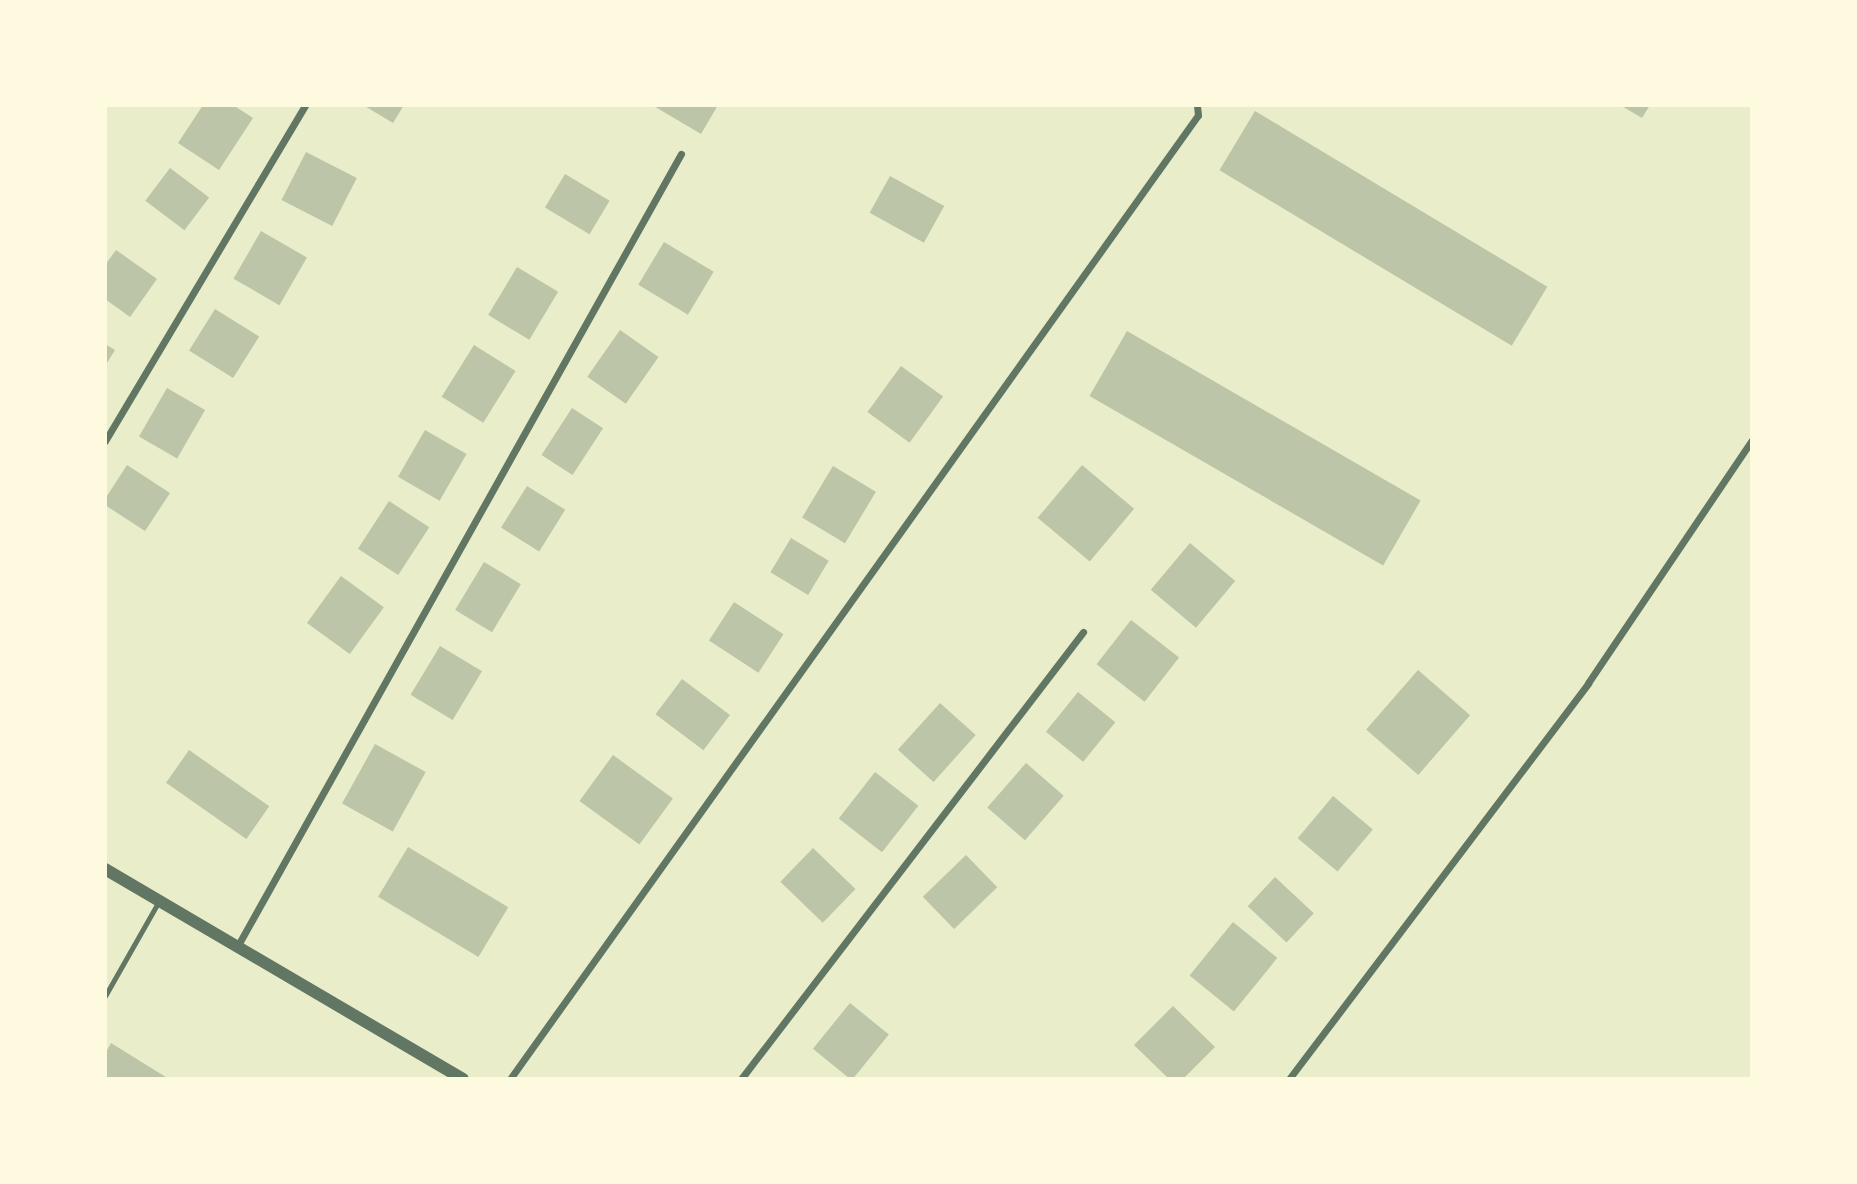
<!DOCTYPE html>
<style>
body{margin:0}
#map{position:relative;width:1857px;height:1184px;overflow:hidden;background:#e9edc9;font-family:Roboto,sans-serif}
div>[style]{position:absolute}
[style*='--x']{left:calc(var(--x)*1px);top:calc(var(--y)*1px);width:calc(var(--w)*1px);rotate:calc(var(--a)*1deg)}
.building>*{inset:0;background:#bcc5a7;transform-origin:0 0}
.service>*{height:5px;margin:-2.5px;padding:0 2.5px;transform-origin:2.5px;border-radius:2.5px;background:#617663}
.minor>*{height:7px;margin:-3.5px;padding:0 3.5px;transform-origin:3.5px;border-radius:3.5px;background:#617663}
.tertiary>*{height:12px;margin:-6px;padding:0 6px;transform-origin:6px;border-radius:6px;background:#617663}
span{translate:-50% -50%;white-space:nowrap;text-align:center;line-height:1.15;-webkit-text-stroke:7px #fefae0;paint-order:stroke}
.frame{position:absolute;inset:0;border:107px solid #fefae0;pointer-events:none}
</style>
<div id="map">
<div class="building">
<i style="clip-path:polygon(203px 105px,233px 105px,253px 118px,219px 170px,178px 143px)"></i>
<i style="clip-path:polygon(363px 105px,404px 105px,393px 123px)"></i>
<i style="clip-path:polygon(652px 105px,718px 105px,701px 134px)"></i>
<i style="clip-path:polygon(1620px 105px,1650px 105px,1642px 118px)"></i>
<i style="left:1255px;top:111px;width:341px;height:69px;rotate:31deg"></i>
<i style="left:306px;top:152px;width:57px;height:54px;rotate:27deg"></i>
<i style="left:170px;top:168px;width:49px;height:41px;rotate:37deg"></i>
<i style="left:565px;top:174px;width:52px;height:39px;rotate:31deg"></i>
<i style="left:890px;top:176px;width:62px;height:42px;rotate:29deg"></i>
<i style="left:261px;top:231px;width:53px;height:55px;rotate:30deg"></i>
<i style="left:664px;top:242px;width:58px;height:50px;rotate:31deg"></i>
<i style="clip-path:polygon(116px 250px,157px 279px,130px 317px,105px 299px,105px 265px)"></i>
<i style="left:517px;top:267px;width:48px;height:56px;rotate:31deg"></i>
<i style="left:215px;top:309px;width:52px;height:49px;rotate:32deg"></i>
<i style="left:620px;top:330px;width:47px;height:57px;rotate:35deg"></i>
<i style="left:1127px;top:331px;width:339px;height:75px;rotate:30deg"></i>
<i style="clip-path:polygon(105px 344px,115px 350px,105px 366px)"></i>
<i style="left:474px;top:345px;width:49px;height:61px;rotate:32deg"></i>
<i style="left:901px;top:366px;width:52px;height:57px;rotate:36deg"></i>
<i style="left:167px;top:388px;width:44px;height:56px;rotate:30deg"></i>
<i style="left:572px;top:408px;width:37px;height:56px;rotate:33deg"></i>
<i style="left:425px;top:430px;width:48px;height:54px;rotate:30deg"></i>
<i style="clip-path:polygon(127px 465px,170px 493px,145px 531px,105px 505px,105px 499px)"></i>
<i style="left:1082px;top:465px;width:68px;height:69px;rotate:40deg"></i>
<i style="left:833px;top:466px;width:50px;height:60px;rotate:31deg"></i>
<i style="left:527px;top:486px;width:45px;height:49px;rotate:32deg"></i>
<i style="left:389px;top:501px;width:48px;height:57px;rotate:33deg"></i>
<i style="left:791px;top:538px;width:44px;height:40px;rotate:31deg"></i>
<i style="left:1190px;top:543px;width:59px;height:61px;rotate:40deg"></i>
<i style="left:484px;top:562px;width:43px;height:56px;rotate:31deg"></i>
<i style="left:341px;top:576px;width:53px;height:58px;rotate:36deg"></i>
<i style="left:734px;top:602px;width:59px;height:46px;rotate:33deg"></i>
<i style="left:1131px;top:620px;width:61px;height:56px;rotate:38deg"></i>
<i style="left:440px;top:646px;width:49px;height:57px;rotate:31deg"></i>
<i style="left:1418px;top:670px;width:69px;height:79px;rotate:41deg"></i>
<i style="left:682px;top:679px;width:60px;height:44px;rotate:37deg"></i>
<i style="left:1078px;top:692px;width:48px;height:51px;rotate:39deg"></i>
<i style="left:940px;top:703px;width:48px;height:63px;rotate:42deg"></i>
<i style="left:375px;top:744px;width:58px;height:68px;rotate:29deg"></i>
<i style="left:189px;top:750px;width:98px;height:40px;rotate:35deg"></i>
<i style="left:613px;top:755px;width:74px;height:57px;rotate:36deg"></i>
<i style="left:1026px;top:763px;width:50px;height:59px;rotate:41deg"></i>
<i style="left:875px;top:772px;width:55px;height:59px;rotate:38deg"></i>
<i style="left:1333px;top:796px;width:52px;height:55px;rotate:40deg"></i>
<i style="left:408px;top:847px;width:117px;height:58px;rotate:31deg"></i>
<i style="left:813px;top:848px;width:59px;height:47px;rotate:44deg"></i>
<i style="left:966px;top:855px;width:45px;height:60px;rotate:46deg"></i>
<i style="left:1275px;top:877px;width:53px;height:40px;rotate:43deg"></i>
<i style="left:1233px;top:922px;width:57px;height:69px;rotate:39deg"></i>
<i style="left:850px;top:1003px;width:50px;height:59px;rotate:39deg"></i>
<i style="clip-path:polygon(1173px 1006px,1215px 1047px,1183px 1079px,1169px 1079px,1134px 1045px)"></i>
<i style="clip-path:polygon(111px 1043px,169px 1079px,105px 1079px,105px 1054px)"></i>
</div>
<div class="service">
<i style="--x:105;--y:996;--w:109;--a:-60.4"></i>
</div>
<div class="minor">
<i style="--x:105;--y:441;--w:391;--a:-59.2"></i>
<i style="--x:237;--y:947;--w:909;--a:-60.76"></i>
<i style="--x:510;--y:1079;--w:1184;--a:-54.48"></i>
<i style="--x:1198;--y:115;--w:10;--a:-96"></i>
<i style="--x:741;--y:1079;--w:563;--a:-52.58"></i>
<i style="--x:1289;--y:1079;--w:496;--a:-52.9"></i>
<i style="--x:1588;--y:683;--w:293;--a:-56"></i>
</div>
<div class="tertiary">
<i style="--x:105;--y:869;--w:415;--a:30.4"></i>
</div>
<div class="frame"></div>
</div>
